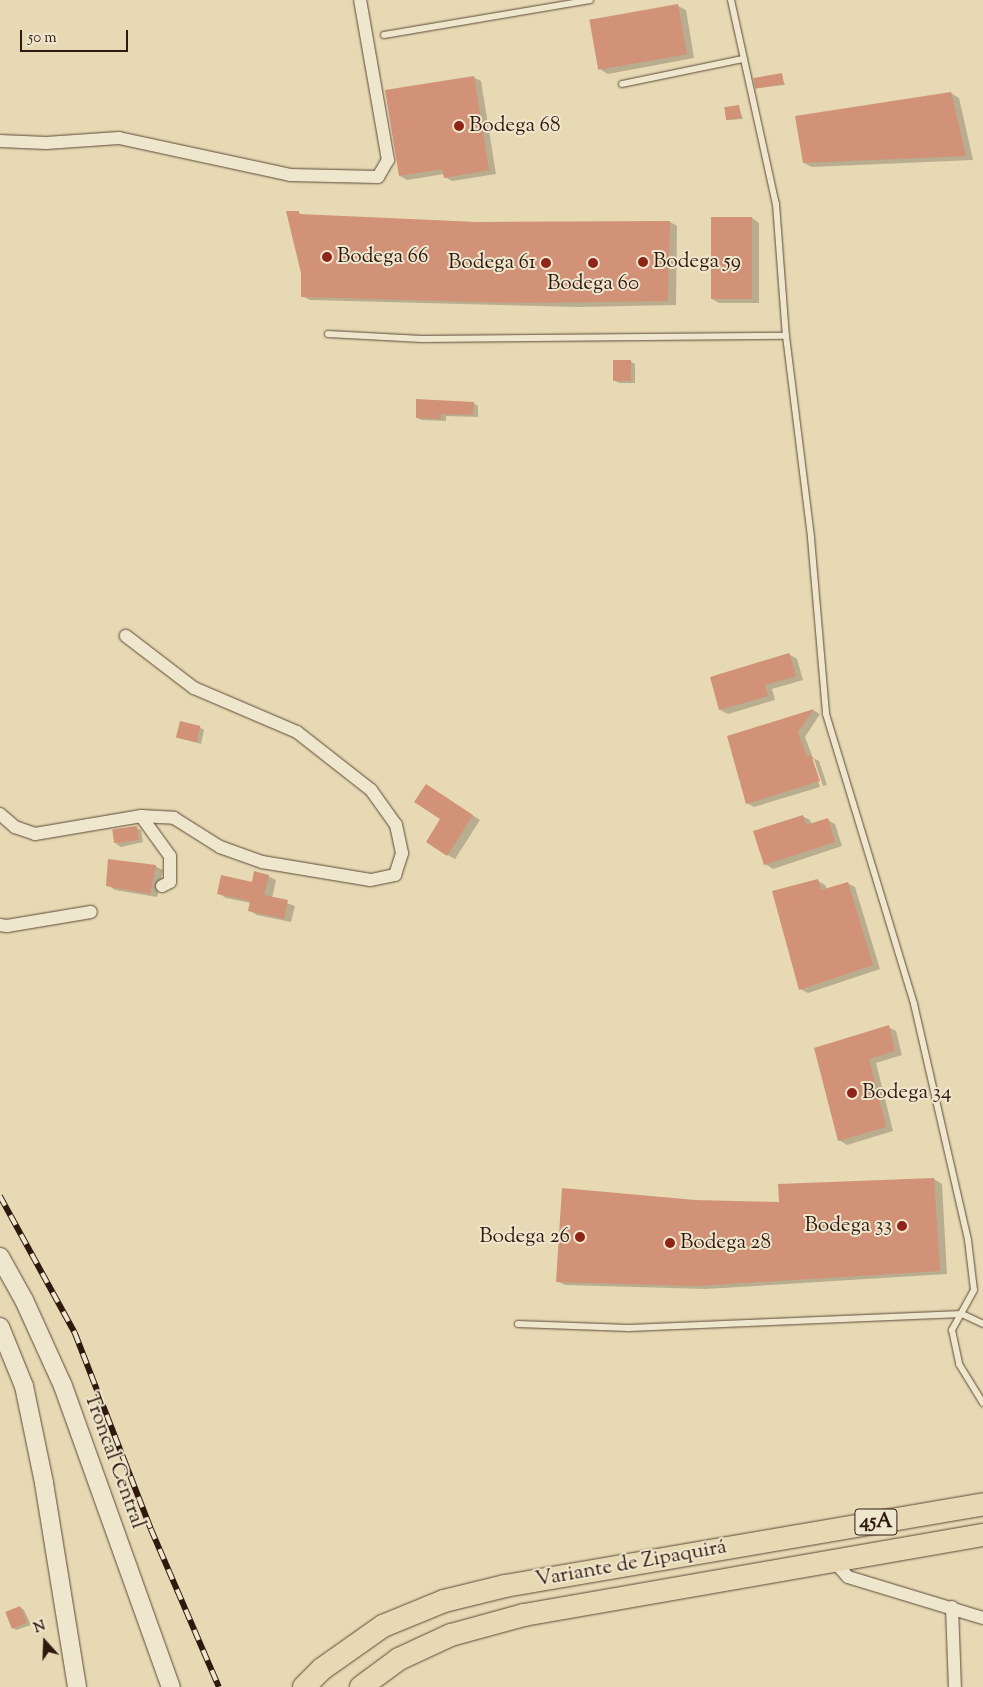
<!DOCTYPE html>
<meta charset="utf-8">
<style>
body{margin:0}
#map{position:relative;width:983px;height:1687px;overflow:hidden;background:#e7d9b3;font-family:"Sorts Mill Goudy",serif}
div>[style]{position:absolute}
[style*='--x']{left:calc(var(--x)*1px);top:calc(var(--y)*1px);width:calc(var(--w)*1px);rotate:calc(var(--a)*1deg)}
.shadow>*{inset:0;background:#0003}
.building>*{inset:0;background:#d19277;transform-origin:0 0}
.roads{filter:drop-shadow(0 0 1px #5d4938) drop-shadow(0 0 1px #5d4938)}
.lane>*{height:6px;margin:-3px;padding:0 3px;transform-origin:3px;border-radius:3px;background:#efe6ce}
.street>*{height:12px;margin:-6px;padding:0 6px;transform-origin:6px;border-radius:6px;background:#efe6ce}
.secondary>*{height:18px;margin:-9px;padding:0 9px;transform-origin:9px;border-radius:9px;background:#efe6ce}
.highway>*{height:22px;margin:-11px;padding:0 11px;transform-origin:11px;border-radius:11px;background:#e7d9b3}
.rail>*{height:5.5px;margin-top:-2.75px;transform-origin:0;background:repeating-linear-gradient(90deg,#efe6ce 0 11px,#2f190f 0 22px);box-sizing:border-box;border-block:1px solid #2f190f}
.dots>*{width:14px;height:14px;translate:-50% -50%;box-sizing:border-box;border:2px solid #efe6ce;border-radius:50%}
span{translate:-50% -50%;white-space:nowrap;text-align:center;line-height:1.15;-webkit-text-stroke:4px #efe6ce;paint-order:stroke}
.shield-label span{padding:1px 4px;background:#efe6ce;border:1px solid;border-radius:4px;-webkit-text-stroke-width:0}
.shield-label{font-size:20px;color:#2f190f;font-weight:700}
.poi-label{font-size:21px;color:#2f190f}
.left{translate:0 -50%;text-align:left}
.right{translate:-100% -50%;text-align:right}
.street-label{font-size:21px;color:#2f190f}
.north{position:absolute;left:20px;top:1617px;width:50px;height:50px;-webkit-text-stroke:4px #efe6ce;paint-order:stroke;rotate:340deg;font-size:14px;font-weight:700;line-height:20px;text-align:center;color:#2f190f}
.north::after{content:'';display:block;margin:auto;width:18px;height:22px;background:#2f190f;clip-path:polygon(50% 0,100% 100%,50% 72%,0 100%)}
.scale{position:absolute;left:20px;top:30px;width:108px;height:22px;box-sizing:border-box;border:2px solid #2f190f;border-top:0;padding-left:6px;font-size:15px;line-height:18px;white-space:nowrap;color:#2f190f;-webkit-text-stroke:4px #efe6ce;paint-order:stroke}
</style>
<div id="map">
<div class="shadow">
<i style="clip-path:polygon(678px 6px,686px 10px,694px 58px,608px 74px,601px 70px)"></i>
<i style="clip-path:polygon(781px 75px,785px 85px,757px 88px)"></i>
<i style="clip-path:polygon(473px 77px,481px 81px,496px 174px,452px 181px,445px 177px,444px 174px,407px 180px,400px 176px)"></i>
<i style="clip-path:polygon(951px 93px,959px 98px,973px 160px,812px 167px,804px 163px)"></i>
<i style="clip-path:polygon(739px 107px,743px 119px,728px 120px)"></i>
<i style="clip-path:polygon(299px 213px,304px 216px,477px 223px,670px 222px,677px 226px,676px 305px,577px 307px,310px 300px,302px 296px)"></i>
<i style="clip-path:polygon(752px 218px,759px 223px,759px 303px,719px 303px,712px 299px)"></i>
<i style="clip-path:polygon(630px 361px,635px 364px,635px 383px,619px 383px,614px 380px)"></i>
<i style="clip-path:polygon(473px 403px,478px 406px,478px 417px,446px 416px,446px 421px,422px 420px,417px 418px)"></i>
<i style="clip-path:polygon(789px 654px,797px 659px,803px 680px,772px 689px,775px 700px,728px 714px,720px 710px)"></i>
<i style="clip-path:polygon(813px 710px,820px 714px,805px 737px,813px 758px,819px 761px,827px 785px,823px 786px,814px 759px,811px 759px,820px 787px,754px 807px,747px 803px,728px 737px)"></i>
<i style="clip-path:polygon(199px 727px,204px 730px,201px 744px,177px 737px)"></i>
<i style="clip-path:polygon(433px 790px,480px 820px,455px 859px,448px 855px,442px 818px)"></i>
<i style="clip-path:polygon(802px 816px,810px 820px,812px 825px,828px 820px,835px 824px,842px 846px,773px 869px,765px 864px)"></i>
<i style="clip-path:polygon(136px 828px,141px 830px,143px 842px,121px 847px,116px 844px)"></i>
<i style="clip-path:polygon(155px 866px,163px 870px,157px 897px,115px 890px,108px 885px)"></i>
<i style="clip-path:polygon(268px 876px,276px 880px,272px 898px,295px 906px,291px 922px,257px 915px,249px 910px,251px 903px,226px 898px,218px 893px)"></i>
<i style="clip-path:polygon(818px 881px,825px 885px,827px 889px,847px 883px,855px 887px,880px 969px,808px 993px,800px 989px)"></i>
<i style="clip-path:polygon(888px 1027px,896px 1031px,902px 1055px,876px 1063px,893px 1131px,847px 1145px,839px 1140px,816px 1048px)"></i>
<i style="clip-path:polygon(934px 1179px,942px 1184px,947px 1274px,706px 1289px,565px 1285px,557px 1281px,695px 1202px,781px 1203px)"></i>
<i style="clip-path:polygon(20px 1607px,24px 1610px,31px 1625px,16px 1630px,12px 1627px)"></i>
</div>
<div class="building">
<i style="left:678px;top:4px;width:51px;height:90px;rotate:80deg"></i>
<i style="left:782px;top:73px;width:11px;height:29px;rotate:80deg"></i>
<i style="clip-path:polygon(474px 76px,489px 170px,444px 178px,442px 169px,399px 176px,385px 90px)"></i>
<i style="clip-path:polygon(951px 92px,966px 156px,803px 163px,795px 116px)"></i>
<i style="left:739px;top:105px;width:13px;height:15px;rotate:81deg"></i>
<i style="clip-path:polygon(286px 211px,299px 211px,299px 214px,477px 222px,670px 221px,668px 301px,522px 303px,301px 297px,301px 273px)"></i>
<i style="left:711px;top:217px;width:41px;height:82px"></i>
<i style="left:613px;top:360px;width:18px;height:21px"></i>
<i style="clip-path:polygon(416px 399px,474px 402px,473px 415px,441px 414px,441px 419px,416px 418px)"></i>
<i style="clip-path:polygon(789px 653px,796px 676px,765px 685px,768px 696px,719px 710px,710px 677px)"></i>
<i style="clip-path:polygon(814px 709px,798px 732px,807px 757px,811px 755px,820px 781px,746px 804px,727px 736px)"></i>
<i style="left:180px;top:721px;width:21px;height:17px;rotate:14deg"></i>
<i style="clip-path:polygon(426px 784px,473px 815px,447px 856px,426px 842px,440px 819px,414px 802px)"></i>
<i style="clip-path:polygon(803px 815px,806px 825px,828px 818px,835px 842px,764px 865px,753px 831px)"></i>
<i style="left:137px;top:826px;width:14px;height:25px;rotate:82deg"></i>
<i style="clip-path:polygon(108px 859px,156px 865px,150px 894px,106px 886px)"></i>
<i style="clip-path:polygon(254px 871px,269px 875px,264px 895px,288px 900px,284px 919px,248px 911px,250px 901px,217px 894px,221px 875px,252px 882px)"></i>
<i style="clip-path:polygon(818px 879px,821px 890px,848px 882px,873px 965px,799px 990px,772px 891px)"></i>
<i style="clip-path:polygon(889px 1025px,895px 1051px,869px 1059px,886px 1127px,838px 1141px,814px 1048px)"></i>
<i style="clip-path:polygon(934px 1178px,940px 1271px,697px 1286px,556px 1282px,562px 1188px,695px 1200px,779px 1202px,778px 1184px)"></i>
<i style="left:20px;top:1606px;width:18px;height:16px;rotate:68deg"></i>
</div>
<div class="roads">
<div class="lane">
<i style="--x:731;--y:0;--w:209;--a:77.6"></i>
<i style="--x:776;--y:204;--w:132;--a:85.7"></i>
<i style="--x:786;--y:336;--w:204;--a:82.9"></i>
<i style="--x:811;--y:538;--w:177;--a:85.1"></i>
<i style="--x:826;--y:714;--w:303;--a:73.1"></i>
<i style="--x:914;--y:1004;--w:242;--a:77.1"></i>
<i style="--x:968;--y:1240;--w:50;--a:83.2"></i>
<i style="--x:974;--y:1290;--w:46;--a:118.8"></i>
<i style="--x:952;--y:1330;--w:35;--a:78"></i>
<i style="--x:959;--y:1364;--w:46;--a:58.4"></i>
<i style="--x:384;--y:35;--w:209;--a:-9.6"></i>
<i style="--x:622;--y:84;--w:124;--a:-11.7"></i>
<i style="--x:328;--y:334;--w:94;--a:3"></i>
<i style="--x:422;--y:339;--w:364;--a:-0.5"></i>
<i style="--x:518;--y:1324;--w:111;--a:2.1"></i>
<i style="--x:629;--y:1328;--w:333;--a:-2.4"></i>
<i style="--x:962;--y:1314;--w:23;--a:25"></i>
</div>
<div class="street">
<i style="--x:0;--y:141;--w:46;--a:2.5"></i>
<i style="--x:46;--y:143;--w:73;--a:-3.9"></i>
<i style="--x:119;--y:138;--w:175;--a:12.2"></i>
<i style="--x:290;--y:175;--w:88;--a:1.3"></i>
<i style="--x:378;--y:177;--w:20;--a:-60"></i>
<i style="--x:388;--y:160;--w:162;--a:-99.9"></i>
<i style="--x:0;--y:814;--w:20;--a:41"></i>
<i style="--x:15;--y:827;--w:21;--a:19"></i>
<i style="--x:35;--y:834;--w:108;--a:-9.6"></i>
<i style="--x:141;--y:816;--w:33;--a:3"></i>
<i style="--x:174;--y:818;--w:54;--a:32.2"></i>
<i style="--x:220;--y:847;--w:45;--a:19.7"></i>
<i style="--x:262;--y:862;--w:110;--a:9.4"></i>
<i style="--x:371;--y:880;--w:25;--a:-12"></i>
<i style="--x:395;--y:875;--w:23;--a:-72"></i>
<i style="--x:402;--y:853;--w:29;--a:-102"></i>
<i style="--x:396;--y:825;--w:43;--a:-125.5"></i>
<i style="--x:371;--y:790;--w:94;--a:-141.9"></i>
<i style="--x:297;--y:732;--w:112;--a:-156.9"></i>
<i style="--x:194;--y:688;--w:86;--a:-142.6"></i>
<i style="--x:141;--y:816;--w:49;--a:54.1"></i>
<i style="--x:170;--y:856;--w:26;--a:90"></i>
<i style="--x:170;--y:882;--w:9;--a:153"></i>
<i style="--x:0;--y:925;--w:7;--a:8"></i>
<i style="--x:7;--y:926;--w:85;--a:-9.5"></i>
<i style="--x:834;--y:1561;--w:21;--a:49"></i>
<i style="--x:848;--y:1577;--w:141;--a:16.9"></i>
<i style="--x:952;--y:1607;--w:80;--a:87.9"></i>
</div>
<div class="secondary">
<i style="--x:0;--y:1257;--w:49;--a:60.8"></i>
<i style="--x:24;--y:1300;--w:94;--a:65.6"></i>
<i style="--x:63;--y:1386;--w:320;--a:70.3"></i>
<i style="--x:0;--y:1327;--w:64;--a:67.9"></i>
<i style="--x:24;--y:1386;--w:99;--a:78.3"></i>
<i style="--x:44;--y:1483;--w:207;--a:80.8"></i>
</div>
<div class="highway">
<i style="--x:304;--y:1687;--w:25;--a:-45"></i>
<i style="--x:322;--y:1669;--w:75;--a:-35.2"></i>
<i style="--x:383;--y:1626;--w:66;--a:-22.3"></i>
<i style="--x:444;--y:1601;--w:63;--a:-13.8"></i>
<i style="--x:505;--y:1586;--w:485;--a:-9.7"></i>
<i style="--x:361;--y:1687;--w:47;--a:-36.4"></i>
<i style="--x:399;--y:1659;--w:57;--a:-24.8"></i>
<i style="--x:451;--y:1635;--w:76;--a:-15.3"></i>
<i style="--x:524;--y:1615;--w:466;--a:-9.9"></i>
</div>
</div>
<div class="rail">
<i style="--x:0;--y:1196;--w:156;--a:61.3"></i>
<i style="--x:75;--y:1333;--w:210;--a:68.8"></i>
<i style="--x:151;--y:1529;--w:172;--a:66.7"></i>
</div>
<div class="dots">
<i style="left:459px;top:126px;background:#8f2418"></i>
<i style="left:327px;top:257px;background:#8f2418"></i>
<i style="left:643px;top:262px;background:#8f2418"></i>
<i style="left:546px;top:263px;background:#8f2418"></i>
<i style="left:593px;top:263px;background:#8f2418"></i>
<i style="left:852px;top:1093px;background:#8f2418"></i>
<i style="left:902px;top:1226px;background:#8f2418"></i>
<i style="left:580px;top:1237px;background:#8f2418"></i>
<i style="left:670px;top:1243px;background:#8f2418"></i>
</div>
<div class="shield-label">
<span style="left:876px;top:1522px">45A</span>
</div>
<div class="poi-label">
<span class="left" style="left:469px;top:126px">Bodega 68</span>
<span class="left" style="left:337px;top:257px">Bodega 66</span>
<span class="left" style="left:653px;top:262px">Bodega 59</span>
<span class="right" style="left:536px;top:263px">Bodega 61</span>
<span style="left:593px;top:284px">Bodega 60</span>
<span class="left" style="left:862px;top:1093px">Bodega 34</span>
<span class="right" style="left:892px;top:1226px">Bodega 33</span>
<span class="right" style="left:570px;top:1237px">Bodega 26</span>
<span class="left" style="left:680px;top:1243px">Bodega 28</span>
</div>
<div class="street-label">
<span style="left:114px;top:1461px;rotate:70deg">Troncal Central</span>
<span style="left:631px;top:1564px;rotate:-10deg">Variante de Zipaquirá</span>
</div>
<div class="north">N</div>
<div class="scale">50 m</div>
</div>
